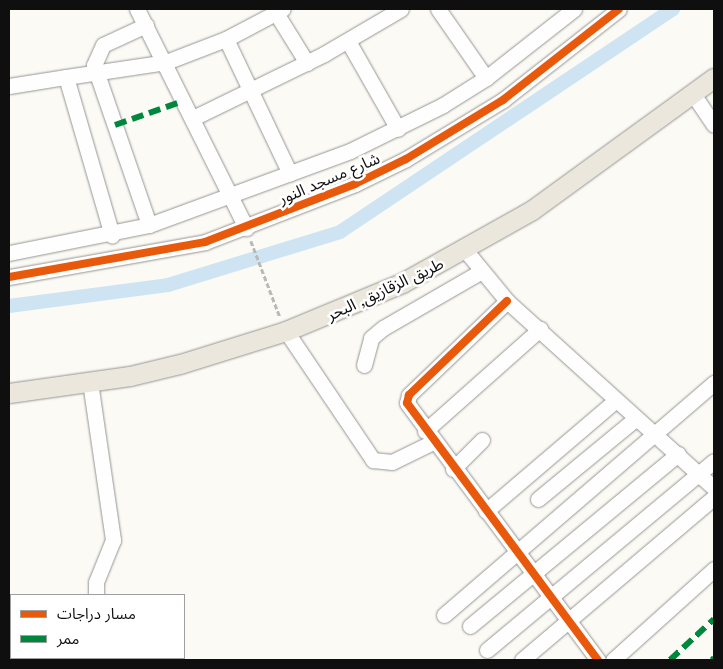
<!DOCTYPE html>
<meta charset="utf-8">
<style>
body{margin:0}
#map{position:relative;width:723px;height:669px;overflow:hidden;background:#fbfaf5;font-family:"Libre Baskerville","Noto Sans Arabic",serif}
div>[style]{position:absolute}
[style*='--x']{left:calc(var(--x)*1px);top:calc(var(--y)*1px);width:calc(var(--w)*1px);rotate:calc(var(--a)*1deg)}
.canal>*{height:14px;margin:-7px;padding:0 7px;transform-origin:7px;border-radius:7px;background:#cee4f2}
.path>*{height:2.5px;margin-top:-1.25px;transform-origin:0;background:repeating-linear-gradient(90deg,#b9b9b8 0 5px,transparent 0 7.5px)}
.roads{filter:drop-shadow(0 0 1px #959593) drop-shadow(0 0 1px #959593)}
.minor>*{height:15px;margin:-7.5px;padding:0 7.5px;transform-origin:7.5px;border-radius:7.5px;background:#fefefe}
.major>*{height:19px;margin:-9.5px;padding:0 9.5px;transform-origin:9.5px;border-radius:9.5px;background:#ebe7dc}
.quiet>*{height:6px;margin-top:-3px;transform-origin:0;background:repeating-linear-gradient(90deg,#00873e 0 12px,transparent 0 18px)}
.cycleway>*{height:8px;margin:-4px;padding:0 4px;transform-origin:4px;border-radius:4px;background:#e8590c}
span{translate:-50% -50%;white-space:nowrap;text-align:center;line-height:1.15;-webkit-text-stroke:5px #fff;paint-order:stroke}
.street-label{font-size:16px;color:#0f0f0f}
.frame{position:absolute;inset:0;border:10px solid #0f0f0f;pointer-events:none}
.legend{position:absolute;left:10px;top:594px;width:175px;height:65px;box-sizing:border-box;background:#fff;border:1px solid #9f9f9f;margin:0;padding:6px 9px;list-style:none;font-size:15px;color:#0f0f0f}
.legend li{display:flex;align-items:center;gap:10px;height:25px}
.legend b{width:25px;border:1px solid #9f9f9f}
</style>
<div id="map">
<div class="canal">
<i style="--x:9;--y:306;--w:160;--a:-7.5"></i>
<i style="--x:168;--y:285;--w:180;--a:-17.1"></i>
<i style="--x:340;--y:232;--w:401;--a:-33.8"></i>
</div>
<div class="path">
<i style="--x:251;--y:241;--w:81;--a:69.1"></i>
</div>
<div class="roads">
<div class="minor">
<i style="--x:137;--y:9;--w:245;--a:63.5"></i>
<i style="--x:438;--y:9;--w:84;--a:55.2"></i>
<i style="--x:276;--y:13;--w:59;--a:58.2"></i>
<i style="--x:146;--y:25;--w:47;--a:155.1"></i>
<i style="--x:103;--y:45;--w:22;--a:114"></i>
<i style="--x:94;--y:65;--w:169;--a:71"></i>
<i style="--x:226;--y:39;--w:149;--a:64.6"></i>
<i style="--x:348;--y:41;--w:101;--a:60.4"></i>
<i style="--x:66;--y:77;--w:101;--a:-8.5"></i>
<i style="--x:166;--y:62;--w:64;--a:-21"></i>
<i style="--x:226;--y:39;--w:64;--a:-27.8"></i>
<i style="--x:9;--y:86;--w:58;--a:-9"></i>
<i style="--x:66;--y:77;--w:165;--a:73.8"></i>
<i style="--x:693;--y:94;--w:37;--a:56"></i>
<i style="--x:193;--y:118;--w:146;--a:-26"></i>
<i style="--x:324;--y:54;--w:89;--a:-30.3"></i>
<i style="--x:466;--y:251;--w:65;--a:50.6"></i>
<i style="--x:507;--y:301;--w:279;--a:42.1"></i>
<i style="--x:9;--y:253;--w:143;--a:-11.3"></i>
<i style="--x:149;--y:225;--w:214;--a:-20.2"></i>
<i style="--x:350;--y:151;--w:104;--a:-26.3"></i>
<i style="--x:443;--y:105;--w:51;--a:-32.1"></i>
<i style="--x:486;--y:78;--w:112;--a:-38.1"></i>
<i style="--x:9;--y:277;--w:199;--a:-10.1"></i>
<i style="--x:205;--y:242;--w:161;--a:-21.1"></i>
<i style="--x:355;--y:184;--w:57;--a:-26.1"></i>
<i style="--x:406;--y:159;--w:114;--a:-31.3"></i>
<i style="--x:503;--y:100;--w:147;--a:-38.1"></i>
<i style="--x:507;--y:301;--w:136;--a:136.2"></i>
<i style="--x:409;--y:395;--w:8;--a:104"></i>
<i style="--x:407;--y:403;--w:320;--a:53.4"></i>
<i style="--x:286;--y:331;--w:156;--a:56"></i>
<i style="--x:373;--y:460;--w:19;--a:6"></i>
<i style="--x:392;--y:462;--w:46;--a:-26"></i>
<i style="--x:364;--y:365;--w:28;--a:-75"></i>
<i style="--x:371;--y:338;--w:16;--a:-40"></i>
<i style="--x:383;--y:328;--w:112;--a:-30"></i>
<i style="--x:90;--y:382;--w:160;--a:81.7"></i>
<i style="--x:113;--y:540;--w:45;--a:112"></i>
<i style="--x:96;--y:582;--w:13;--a:90"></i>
<i style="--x:425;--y:431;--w:154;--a:-41.6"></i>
<i style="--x:453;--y:469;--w:41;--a:-45"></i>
<i style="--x:538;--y:499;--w:126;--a:-39.5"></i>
<i style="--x:486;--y:511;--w:170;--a:-40.5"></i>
<i style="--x:444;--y:615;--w:356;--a:-40.7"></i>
<i style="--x:470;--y:626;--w:270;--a:-39.6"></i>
<i style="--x:487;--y:650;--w:295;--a:-39.8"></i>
<i style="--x:133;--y:658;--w:3;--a:45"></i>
<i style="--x:522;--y:660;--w:252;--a:-40.3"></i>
<i style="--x:613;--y:660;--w:136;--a:-42"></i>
</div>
<div class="major">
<i style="--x:9;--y:393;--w:122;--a:-8"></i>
<i style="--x:130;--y:376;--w:51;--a:-13.5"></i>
<i style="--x:180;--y:364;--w:111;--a:-17.3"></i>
<i style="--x:286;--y:331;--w:126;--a:-22.5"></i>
<i style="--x:402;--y:283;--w:149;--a:-29.3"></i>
<i style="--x:532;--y:210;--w:225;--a:-36"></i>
</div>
</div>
<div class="quiet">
<i style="--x:115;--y:125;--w:72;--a:-19.4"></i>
<i style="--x:670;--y:660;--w:60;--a:-43"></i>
<i style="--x:712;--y:660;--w:3;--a:-45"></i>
</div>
<div class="cycleway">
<i style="--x:9;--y:277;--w:199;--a:-10.1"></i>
<i style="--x:205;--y:242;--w:161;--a:-21.1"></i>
<i style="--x:355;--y:184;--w:57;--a:-26.1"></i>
<i style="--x:406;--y:159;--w:114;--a:-31.3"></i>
<i style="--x:503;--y:100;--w:147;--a:-38.1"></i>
<i style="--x:507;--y:301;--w:136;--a:136.2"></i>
<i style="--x:409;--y:395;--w:8;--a:104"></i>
<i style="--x:407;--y:403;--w:320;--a:53.4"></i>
</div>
<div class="street-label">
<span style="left:329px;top:178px;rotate:-23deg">شارع مسجد النور</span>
<span style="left:385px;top:289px;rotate:-25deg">طريق الزقازيق, البحر</span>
</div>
<div class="frame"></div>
<ul class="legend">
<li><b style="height:6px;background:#e8590c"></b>مسار دراجات</li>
<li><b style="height:6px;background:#00873e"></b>ممر</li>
</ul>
</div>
